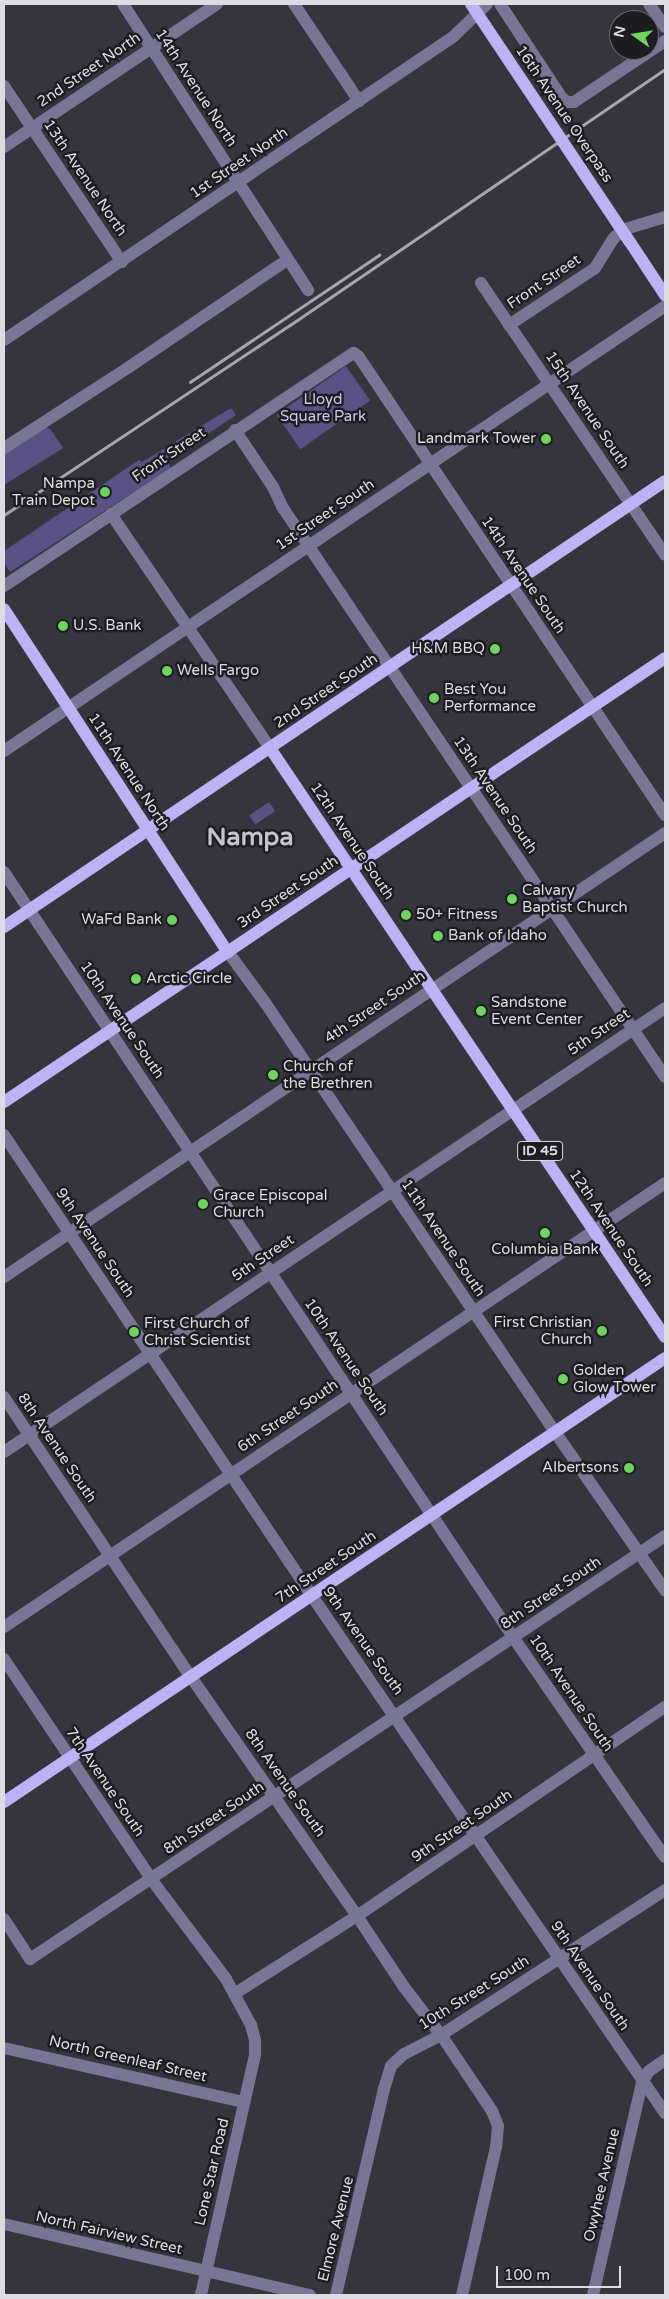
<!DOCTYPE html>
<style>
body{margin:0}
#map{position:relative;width:669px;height:2299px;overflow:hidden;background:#36353e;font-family:"Varela Round",sans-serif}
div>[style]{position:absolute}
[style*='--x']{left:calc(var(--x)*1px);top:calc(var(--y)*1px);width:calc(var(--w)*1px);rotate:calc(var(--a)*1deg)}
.green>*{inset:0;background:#5a5184;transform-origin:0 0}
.minor>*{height:12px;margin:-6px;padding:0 6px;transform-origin:6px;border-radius:6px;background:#797595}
.major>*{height:12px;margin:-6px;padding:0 6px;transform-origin:6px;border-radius:6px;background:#bcb2f4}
.rail>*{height:2.5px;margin:-1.25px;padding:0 1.25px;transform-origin:1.25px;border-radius:1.25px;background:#a6a5ac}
.major-bridge>*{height:12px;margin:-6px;padding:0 6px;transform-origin:6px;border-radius:6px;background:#bcb2f4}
.dots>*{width:14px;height:14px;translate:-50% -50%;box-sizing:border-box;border:2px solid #1d1d21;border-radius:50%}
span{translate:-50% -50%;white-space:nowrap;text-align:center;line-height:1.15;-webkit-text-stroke:5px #1d1d21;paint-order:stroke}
.shield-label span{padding:1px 4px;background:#1d1d21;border:1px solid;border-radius:4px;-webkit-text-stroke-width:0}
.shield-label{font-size:14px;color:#dddce2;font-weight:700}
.street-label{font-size:15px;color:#dddce2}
.park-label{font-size:15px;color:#ccc6ef}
.poi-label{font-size:15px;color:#dddce2}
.right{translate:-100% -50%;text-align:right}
.left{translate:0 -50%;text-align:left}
.town-label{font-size:25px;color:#c4c3ce;font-weight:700}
.frame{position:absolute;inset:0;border:5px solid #dddce2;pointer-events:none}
.north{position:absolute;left:609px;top:10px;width:50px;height:50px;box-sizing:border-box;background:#1d1d21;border:1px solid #6a696e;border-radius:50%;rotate:283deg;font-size:14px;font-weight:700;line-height:20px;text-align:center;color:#dddce2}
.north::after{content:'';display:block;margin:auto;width:18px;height:22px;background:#6fd35f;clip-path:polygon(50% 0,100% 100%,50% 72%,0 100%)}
.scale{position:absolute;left:496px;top:2266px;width:125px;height:22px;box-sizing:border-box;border:2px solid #dddce2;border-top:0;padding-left:6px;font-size:15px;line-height:18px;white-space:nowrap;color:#dddce2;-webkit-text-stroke:4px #1d1d21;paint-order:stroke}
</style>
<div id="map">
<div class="green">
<i style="left:346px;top:366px;width:42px;height:85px;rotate:55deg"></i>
<i style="clip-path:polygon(231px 408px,236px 415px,167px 461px,171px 468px,10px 572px,4px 563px,4px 551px,139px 460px,142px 462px)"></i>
<i style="clip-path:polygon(45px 426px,51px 430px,63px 448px,4px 485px,4px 453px)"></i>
<i style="left:269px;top:802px;width:11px;height:24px;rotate:56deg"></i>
</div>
<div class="minor">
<i style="--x:123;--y:4;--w:341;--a:57.1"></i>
<i style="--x:294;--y:4;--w:117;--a:56.2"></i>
<i style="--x:500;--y:4;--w:113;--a:56.6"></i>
<i style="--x:562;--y:98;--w:6;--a:39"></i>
<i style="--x:567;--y:102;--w:7;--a:0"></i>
<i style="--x:574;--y:102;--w:110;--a:-33.8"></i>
<i style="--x:649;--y:4;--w:28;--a:55"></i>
<i style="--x:4;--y:86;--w:212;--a:56.2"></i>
<i style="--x:4;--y:147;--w:257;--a:-33.9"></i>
<i style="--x:481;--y:283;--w:328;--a:55.9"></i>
<i style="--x:509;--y:325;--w:103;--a:-33.5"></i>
<i style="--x:595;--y:268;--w:36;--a:-58"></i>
<i style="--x:614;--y:238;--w:11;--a:-45"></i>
<i style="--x:622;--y:230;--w:45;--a:-16.8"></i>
<i style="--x:4;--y:340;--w:542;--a:-34.01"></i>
<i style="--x:453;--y:37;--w:47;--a:-44.1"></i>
<i style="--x:235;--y:430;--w:69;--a:56.3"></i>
<i style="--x:273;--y:487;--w:23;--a:65"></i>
<i style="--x:283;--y:508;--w:685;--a:56.12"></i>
<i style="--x:4;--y:448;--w:149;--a:-32.9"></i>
<i style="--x:129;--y:367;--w:191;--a:-34.1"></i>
<i style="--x:111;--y:514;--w:283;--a:55.8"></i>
<i style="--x:4;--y:586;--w:420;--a:-33.7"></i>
<i style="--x:354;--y:353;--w:6;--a:39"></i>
<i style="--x:359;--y:357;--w:551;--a:56.25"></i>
<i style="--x:4;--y:751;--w:797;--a:-33.95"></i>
<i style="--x:4;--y:872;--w:919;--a:56.36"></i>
<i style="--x:513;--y:1637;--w:267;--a:55.4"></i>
<i style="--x:228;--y:952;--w:64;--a:53.8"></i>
<i style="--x:266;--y:1004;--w:516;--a:55.97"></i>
<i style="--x:555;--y:1432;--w:193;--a:55.2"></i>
<i style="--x:4;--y:1135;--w:554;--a:56.25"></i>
<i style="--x:312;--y:1596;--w:626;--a:55.68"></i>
<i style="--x:4;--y:1277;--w:796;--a:-33.89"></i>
<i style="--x:4;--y:1397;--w:337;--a:56.3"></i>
<i style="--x:191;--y:1677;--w:291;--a:55.2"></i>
<i style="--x:357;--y:1916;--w:85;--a:56.5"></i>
<i style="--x:404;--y:1987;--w:61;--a:52.4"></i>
<i style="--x:441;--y:2035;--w:92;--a:56.1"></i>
<i style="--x:492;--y:2111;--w:16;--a:68"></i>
<i style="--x:498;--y:2126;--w:21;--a:95"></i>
<i style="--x:496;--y:2147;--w:152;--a:102.9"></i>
<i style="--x:4;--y:1452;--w:796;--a:-33.89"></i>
<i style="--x:4;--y:1627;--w:796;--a:-33.89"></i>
<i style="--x:4;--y:1659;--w:265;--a:56.2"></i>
<i style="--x:151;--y:1879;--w:125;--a:53.1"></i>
<i style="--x:226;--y:1979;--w:52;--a:61.5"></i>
<i style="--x:251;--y:2025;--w:16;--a:75"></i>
<i style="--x:255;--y:2040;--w:15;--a:90"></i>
<i style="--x:255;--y:2055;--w:246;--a:102.7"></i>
<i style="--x:4;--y:1919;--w:48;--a:57"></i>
<i style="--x:30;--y:1959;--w:763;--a:-33.67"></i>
<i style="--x:234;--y:1994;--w:146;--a:-32.4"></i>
<i style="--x:357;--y:1916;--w:372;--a:-34.2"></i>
<i style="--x:4;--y:2048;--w:246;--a:12.7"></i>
<i style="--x:4;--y:2224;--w:314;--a:13.1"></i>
<i style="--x:336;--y:2295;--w:212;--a:-76.9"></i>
<i style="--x:384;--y:2089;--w:24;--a:-73"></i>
<i style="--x:391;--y:2066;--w:18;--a:-43"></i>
<i style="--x:404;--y:2054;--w:42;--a:-27.2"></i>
<i style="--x:441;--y:2035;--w:267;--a:-32.9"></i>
<i style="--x:593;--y:2295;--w:219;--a:-77"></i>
<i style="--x:642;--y:2082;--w:13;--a:-58"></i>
<i style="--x:649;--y:2071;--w:19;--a:-35"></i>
</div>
<div class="major">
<i style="--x:630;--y:242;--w:64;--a:56.6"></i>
<i style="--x:4;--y:609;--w:410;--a:56.9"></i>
<i style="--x:270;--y:748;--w:709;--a:56.15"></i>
<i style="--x:4;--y:927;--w:797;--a:-34.01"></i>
<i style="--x:4;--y:1102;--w:796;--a:-33.89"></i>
<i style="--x:4;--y:1802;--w:796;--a:-33.89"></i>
</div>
<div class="rail">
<i style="--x:190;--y:382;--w:228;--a:-33.9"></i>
<i style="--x:4;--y:515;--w:343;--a:-33.6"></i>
<i style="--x:290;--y:325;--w:454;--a:-34.3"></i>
</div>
<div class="major-bridge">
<i style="--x:471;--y:4;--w:286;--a:56.3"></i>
</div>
<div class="dots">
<i style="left:546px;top:439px;background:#6fd35f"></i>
<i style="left:105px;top:492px;background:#6fd35f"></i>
<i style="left:63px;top:626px;background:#6fd35f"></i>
<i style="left:495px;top:649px;background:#6fd35f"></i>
<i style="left:167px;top:671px;background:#6fd35f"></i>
<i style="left:434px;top:698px;background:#6fd35f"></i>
<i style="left:512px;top:899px;background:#6fd35f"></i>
<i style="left:406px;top:915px;background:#6fd35f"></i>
<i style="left:172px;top:920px;background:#6fd35f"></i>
<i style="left:438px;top:936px;background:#6fd35f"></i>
<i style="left:136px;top:979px;background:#6fd35f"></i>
<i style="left:481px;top:1011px;background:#6fd35f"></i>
<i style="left:273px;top:1075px;background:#6fd35f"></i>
<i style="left:203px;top:1204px;background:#6fd35f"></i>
<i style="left:545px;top:1233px;background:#6fd35f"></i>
<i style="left:602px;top:1331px;background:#6fd35f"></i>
<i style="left:134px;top:1332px;background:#6fd35f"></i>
<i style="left:563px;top:1379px;background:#6fd35f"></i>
<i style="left:629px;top:1468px;background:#6fd35f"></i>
</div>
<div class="shield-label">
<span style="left:540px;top:1151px">ID 45</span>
</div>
<div class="street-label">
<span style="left:89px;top:70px;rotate:-34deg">2nd Street North</span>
<span style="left:196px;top:88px;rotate:57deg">14th Avenue North</span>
<span style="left:564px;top:114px;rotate:56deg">16th Avenue Overpass</span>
<span style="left:239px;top:163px;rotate:-34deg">1st Street North</span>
<span style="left:85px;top:178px;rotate:56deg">13th Avenue North</span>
<span style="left:544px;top:282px;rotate:-34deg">Front Street</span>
<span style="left:587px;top:410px;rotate:56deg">15th Avenue South</span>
<span style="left:169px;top:455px;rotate:-34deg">Front Street</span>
<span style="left:325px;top:515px;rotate:-34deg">1st Street South</span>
<span style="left:523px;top:575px;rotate:56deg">14th Avenue South</span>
<span style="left:326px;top:691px;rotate:-34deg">2nd Street South</span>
<span style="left:129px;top:772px;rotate:57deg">11th Avenue North</span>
<span style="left:495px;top:795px;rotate:56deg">13th Avenue South</span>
<span style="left:352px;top:841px;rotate:56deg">12th Avenue South</span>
<span style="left:288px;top:892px;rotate:-34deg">3rd Street South</span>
<span style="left:375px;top:1007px;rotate:-34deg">4th Street South</span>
<span style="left:122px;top:1020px;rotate:56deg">10th Avenue South</span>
<span style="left:599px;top:1032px;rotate:-34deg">5th Street</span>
<span style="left:611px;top:1228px;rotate:56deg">12th Avenue South</span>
<span style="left:443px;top:1238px;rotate:56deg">11th Avenue South</span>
<span style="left:95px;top:1243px;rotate:56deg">9th Avenue South</span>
<span style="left:263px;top:1258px;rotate:-34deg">5th Street</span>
<span style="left:346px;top:1357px;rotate:56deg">10th Avenue South</span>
<span style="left:288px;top:1416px;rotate:-34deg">6th Street South</span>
<span style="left:57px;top:1448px;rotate:56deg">8th Avenue South</span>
<span style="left:326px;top:1567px;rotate:-34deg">7th Street South</span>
<span style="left:551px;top:1593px;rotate:-34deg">8th Street South</span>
<span style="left:363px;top:1641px;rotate:55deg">9th Avenue South</span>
<span style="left:571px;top:1693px;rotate:56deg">10th Avenue South</span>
<span style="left:105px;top:1782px;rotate:56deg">7th Avenue South</span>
<span style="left:285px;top:1783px;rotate:55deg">8th Avenue South</span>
<span style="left:214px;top:1818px;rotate:-34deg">8th Street South</span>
<span style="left:462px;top:1826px;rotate:-34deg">9th Street South</span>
<span style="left:590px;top:1976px;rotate:56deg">9th Avenue South</span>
<span style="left:474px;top:1993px;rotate:-32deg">10th Street South</span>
<span style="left:128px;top:2059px;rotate:13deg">North Greenleaf Street</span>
<span style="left:212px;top:2172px;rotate:-77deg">Lone Star Road</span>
<span style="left:602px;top:2185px;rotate:-77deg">Owyhee Avenue</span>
<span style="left:336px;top:2229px;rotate:-76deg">Elmore Avenue</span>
<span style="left:109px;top:2233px;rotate:13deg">North Fairview Street</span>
</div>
<div class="park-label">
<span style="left:323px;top:408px">Lloyd<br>Square Park</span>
</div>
<div class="poi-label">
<span class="right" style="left:536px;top:439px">Landmark Tower</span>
<span class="right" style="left:95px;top:492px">Nampa<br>Train Depot</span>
<span class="left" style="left:73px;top:626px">U.S. Bank</span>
<span class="right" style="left:485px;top:649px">H&amp;M BBQ</span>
<span class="left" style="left:177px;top:671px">Wells Fargo</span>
<span class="left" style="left:444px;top:698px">Best You<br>Performance</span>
<span class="left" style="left:522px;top:899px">Calvary<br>Baptist Church</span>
<span class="left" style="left:416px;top:915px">50+ Fitness</span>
<span class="right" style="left:162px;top:920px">WaFd Bank</span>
<span class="left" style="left:448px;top:936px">Bank of Idaho</span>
<span class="left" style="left:146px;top:979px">Arctic Circle</span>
<span class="left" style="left:491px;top:1011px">Sandstone<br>Event Center</span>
<span class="left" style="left:283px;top:1075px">Church of<br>the Brethren</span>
<span class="left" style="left:213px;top:1204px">Grace Episcopal<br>Church</span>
<span style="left:545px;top:1250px">Columbia Bank</span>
<span class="right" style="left:592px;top:1331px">First Christian<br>Church</span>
<span class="left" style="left:144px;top:1332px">First Church of<br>Christ Scientist</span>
<span class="left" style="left:573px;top:1379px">Golden<br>Glow Tower</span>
<span class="right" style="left:619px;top:1468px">Albertsons</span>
</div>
<div class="town-label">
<span style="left:250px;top:837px">Nampa</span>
</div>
<div class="frame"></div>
<div class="north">N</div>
<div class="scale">100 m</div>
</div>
